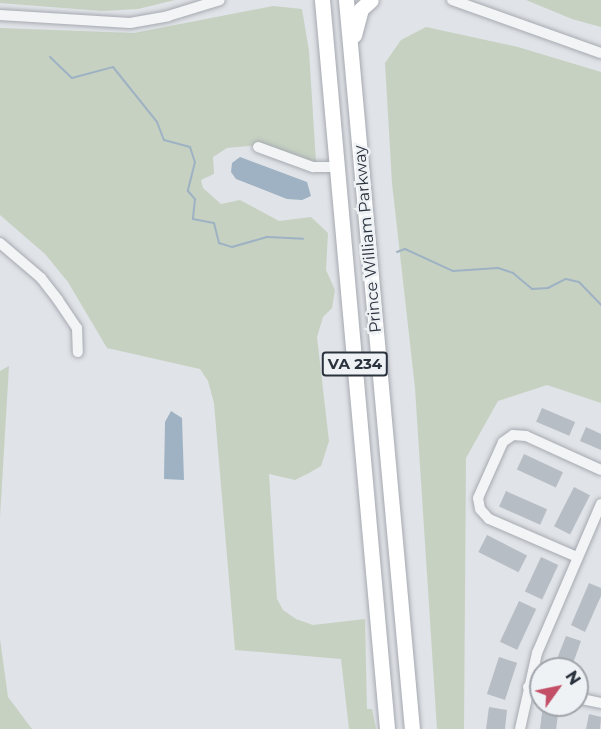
<!DOCTYPE html>
<style>
body{margin:0}
#map{position:relative;width:601px;height:729px;overflow:hidden;background:#e0e3e7;font-family:Montserrat,sans-serif}
div>[style]{position:absolute}
[style*='--x']{left:calc(var(--x)*1px);top:calc(var(--y)*1px);width:calc(var(--w)*1px);rotate:calc(var(--a)*1deg)}
.green>*{inset:0;background:#c6d1c2}
.water>*{inset:0;background:#9eb2c4}
.stream>*{height:2px;margin:-1px;padding:0 1px;transform-origin:1px;border-radius:1px;background:#9eb2c4}
.building>*{inset:0;background:#b7bdc4;transform-origin:0 0}
.roads{filter:drop-shadow(0 0 2px #a6aab1) drop-shadow(0 0 2px #a6aab1)}
.minor>*{height:10px;margin:-5px;padding:0 5px;transform-origin:5px;border-radius:5px;background:#f2f4f6}
.highway>*{height:15px;margin:-7.5px;padding:0 7.5px;transform-origin:7.5px;border-radius:7.5px;background:#fff}
span{translate:-50% -50%;white-space:nowrap;text-align:center;line-height:1.15;-webkit-text-stroke:5px #eff2f5;paint-order:stroke}
.shield-label span{padding:2px 4px;background:#eff2f5;border:2px solid;border-radius:4px;-webkit-text-stroke-width:0}
.shield-label{font-size:15px;color:#2a323d;font-weight:700}
.street-label{font-size:16px;color:#2a323d}
.north{position:absolute;left:529px;top:657px;width:60px;height:60px;box-sizing:border-box;background:#eff2f5;border:2px solid #a0a5ab;border-radius:50%;rotate:57deg;font-size:16px;font-weight:700;line-height:24px;text-align:center;color:#2a323d}
.north::after{content:'';display:block;margin:auto;width:21px;height:27px;background:#c24f66;clip-path:polygon(50% 0,100% 100%,50% 72%,0 100%)}
</style>
<div id="map">
<div class="green">
<i style="clip-path:polygon(0 0,175px 0,138px 9px,102px 11px,0 3px)"></i>
<i style="clip-path:polygon(526px 0,601px 0,601px 27px,572px 19px)"></i>
<i style="clip-path:polygon(273px 6px,302px 9px,309px 51px,316px 163px,259px 145px,227px 148px,213px 157px,214px 174px,201px 180px,203px 188px,221px 204px,240px 200px,279px 221px,311px 217px,328px 233px,326px 270px,335px 290px,332px 308px,323px 317px,317px 337px,329px 441px,321px 466px,309px 473px,295px 480px,269px 474px,275px 570px,277px 599px,283px 610px,296px 619px,313px 625px,365px 619px,367px 709px,372px 709px,376px 729px,349px 729px,341px 659px,235px 650px,214px 403px,208px 381px,200px 369px,107px 348px,68px 282px,45px 254px,0 215px,0 28px,134px 33px)"></i>
<i style="clip-path:polygon(426px 27px,518px 47px,601px 72px,601px 403px,547px 385px,498px 401px,466px 458px,464px 729px,437px 729px,415px 388px,392px 183px,385px 63px,401px 40px)"></i>
<i style="clip-path:polygon(9px 366px,0 517px,0 371px)"></i>
<i style="clip-path:polygon(0 639px,8px 697px,32px 729px,0 729px)"></i>
</div>
<div class="water">
<i style="clip-path:polygon(240px 157px,307px 182px,311px 196px,302px 200px,287px 199px,236px 179px,231px 172px,232px 163px)"></i>
<i style="clip-path:polygon(171px 411px,182px 418px,184px 480px,164px 479px,165px 422px)"></i>
</div>
<div class="stream">
<i style="--x:50;--y:57;--w:30;--a:44"></i>
<i style="--x:72;--y:78;--w:42;--a:-15"></i>
<i style="--x:113;--y:67;--w:70;--a:51.3"></i>
<i style="--x:157;--y:122;--w:19;--a:69"></i>
<i style="--x:164;--y:140;--w:27;--a:15"></i>
<i style="--x:190;--y:147;--w:16;--a:72"></i>
<i style="--x:195;--y:162;--w:30;--a:104"></i>
<i style="--x:188;--y:191;--w:11;--a:49"></i>
<i style="--x:195;--y:199;--w:20;--a:96"></i>
<i style="--x:193;--y:219;--w:21;--a:11"></i>
<i style="--x:214;--y:223;--w:21;--a:76"></i>
<i style="--x:219;--y:243;--w:14;--a:17"></i>
<i style="--x:232;--y:247;--w:37;--a:-16"></i>
<i style="--x:268;--y:237;--w:35;--a:3"></i>
<i style="--x:397;--y:252;--w:9;--a:-21"></i>
<i style="--x:405;--y:249;--w:53;--a:24.6"></i>
<i style="--x:453;--y:271;--w:45;--a:-3.8"></i>
<i style="--x:498;--y:268;--w:16;--a:18"></i>
<i style="--x:513;--y:273;--w:25;--a:40"></i>
<i style="--x:532;--y:289;--w:16;--a:-4"></i>
<i style="--x:548;--y:288;--w:20;--a:-27"></i>
<i style="--x:566;--y:279;--w:13;--a:13"></i>
<i style="--x:579;--y:282;--w:32;--a:46"></i>
</div>
<div class="building">
<i style="left:542px;top:408px;width:36px;height:15px;rotate:23deg"></i>
<i style="clip-path:polygon(586px 427px,601px 434px,601px 450px,580px 441px)"></i>
<i style="left:524px;top:454px;width:43px;height:17px;rotate:25deg"></i>
<i style="left:574px;top:487px;width:18px;height:44px;rotate:27deg"></i>
<i style="left:506px;top:491px;width:45px;height:17px;rotate:24deg"></i>
<i style="left:487px;top:535px;width:45px;height:19px;rotate:27deg"></i>
<i style="left:541px;top:557px;width:19px;height:38px;rotate:25deg"></i>
<i style="clip-path:polygon(589px 583px,601px 588px,601px 596px,585px 632px,571px 625px)"></i>
<i style="left:519px;top:601px;width:19px;height:45px;rotate:25deg"></i>
<i style="clip-path:polygon(566px 636px,581px 641px,571px 669px,553px 669px)"></i>
<i style="left:499px;top:657px;width:19px;height:39px;rotate:18deg"></i>
<i style="left:543px;top:705px;width:16px;height:24px;rotate:7deg"></i>
<i style="clip-path:polygon(489px 707px,507px 710px,505px 729px,486px 729px)"></i>
<i style="clip-path:polygon(589px 714px,601px 717px,600px 729px,586px 729px)"></i>
</div>
<div class="roads">
<div class="minor">
<i style="--x:452;--y:0;--w:158;--a:19.6"></i>
<i style="--x:0;--y:15;--w:130;--a:3.5"></i>
<i style="--x:130;--y:23;--w:39;--a:-10"></i>
<i style="--x:168;--y:16;--w:54;--a:-17.1"></i>
<i style="--x:258;--y:147;--w:59;--a:20"></i>
<i style="--x:313;--y:167;--w:24;--a:0"></i>
<i style="--x:0;--y:243;--w:54;--a:40.5"></i>
<i style="--x:41;--y:278;--w:28;--a:52"></i>
<i style="--x:58;--y:300;--w:34;--a:56"></i>
<i style="--x:77;--y:328;--w:24;--a:88"></i>
<i style="--x:577;--y:557;--w:96;--a:-156.6"></i>
<i style="--x:489;--y:519;--w:13;--a:-132"></i>
<i style="--x:480;--y:509;--w:11;--a:-100"></i>
<i style="--x:478;--y:498;--w:61;--a:-65.9"></i>
<i style="--x:503;--y:442;--w:12;--a:-35"></i>
<i style="--x:513;--y:435;--w:13;--a:4"></i>
<i style="--x:526;--y:436;--w:82;--a:24.4"></i>
<i style="--x:528;--y:687;--w:13;--a:13"></i>
<i style="--x:577;--y:698;--w:25;--a:12"></i>
<i style="--x:520;--y:729;--w:78;--a:-77.4"></i>
<i style="--x:537;--y:653;--w:162;--a:-66.8"></i>
</div>
<div class="highway">
<i style="--x:322;--y:0;--w:732;--a:84.9"></i>
<i style="--x:346;--y:0;--w:732;--a:84.83"></i>
<i style="--x:354;--y:35;--w:27;--a:-75"></i>
<i style="--x:361;--y:9;--w:13;--a:-42"></i>
</div>
</div>
<div class="shield-label">
<span style="left:355px;top:364px">VA 234</span>
</div>
<div class="street-label">
<span style="left:368px;top:239px;rotate:-95deg">Prince William Parkway</span>
</div>
<div class="north">N</div>
</div>
